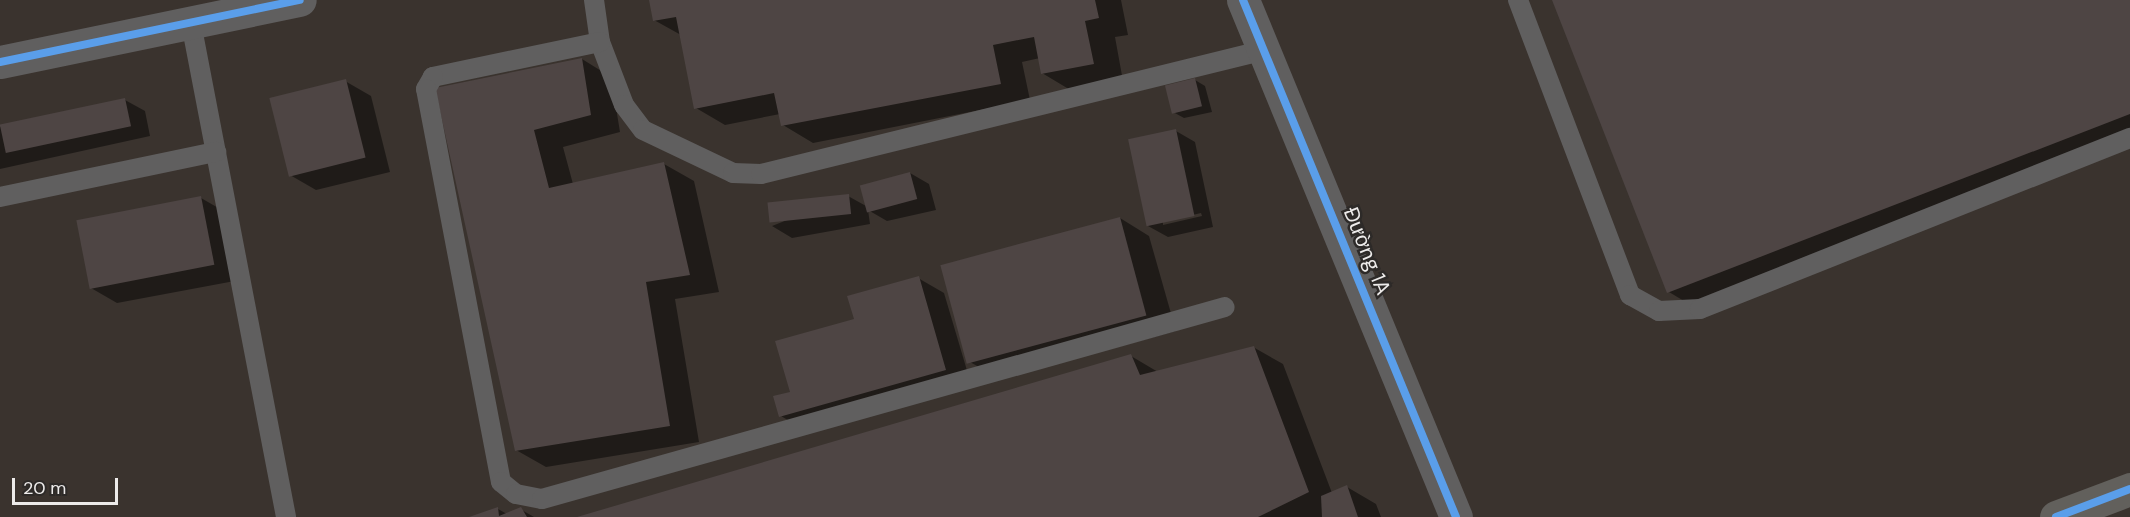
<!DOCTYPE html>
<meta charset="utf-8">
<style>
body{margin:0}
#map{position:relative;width:2130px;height:517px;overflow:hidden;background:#2c2a29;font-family:"DM Sans",sans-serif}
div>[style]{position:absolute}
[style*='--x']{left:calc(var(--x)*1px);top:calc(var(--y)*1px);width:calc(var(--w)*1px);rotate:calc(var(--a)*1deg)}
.built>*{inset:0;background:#3a332e;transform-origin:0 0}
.shadow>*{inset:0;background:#0007}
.building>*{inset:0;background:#4e4544;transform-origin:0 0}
.lane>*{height:20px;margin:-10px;padding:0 10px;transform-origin:10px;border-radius:10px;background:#605f5f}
.street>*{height:33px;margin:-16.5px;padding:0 16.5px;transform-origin:16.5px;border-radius:16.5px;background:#605f5f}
.secondary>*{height:33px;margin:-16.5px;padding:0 16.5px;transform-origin:16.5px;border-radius:16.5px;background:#62605c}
.cycleway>*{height:8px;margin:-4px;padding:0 4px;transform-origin:4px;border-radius:4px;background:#5a9eea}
span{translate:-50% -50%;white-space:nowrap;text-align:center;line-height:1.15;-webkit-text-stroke:5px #2d2a28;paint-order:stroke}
.street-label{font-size:21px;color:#edebea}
.scale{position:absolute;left:12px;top:478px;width:106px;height:27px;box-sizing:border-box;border:3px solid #edebea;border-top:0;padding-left:8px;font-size:18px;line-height:21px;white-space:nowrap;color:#edebea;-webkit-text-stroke:4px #2d2a28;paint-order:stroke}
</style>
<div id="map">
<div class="built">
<i style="left:0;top:0;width:2130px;height:517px"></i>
</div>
<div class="shadow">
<i style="clip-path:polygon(650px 0,1121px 0,1128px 35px,1115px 37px,1123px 81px,1072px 91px,1042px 73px,1040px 58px,1022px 62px,1030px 100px,813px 143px,783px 125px,780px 114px,725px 125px,696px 108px,681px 35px,654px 20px)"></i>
<i style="clip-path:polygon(1553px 0,2130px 0,2130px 142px,1699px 310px,1669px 292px)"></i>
<i style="clip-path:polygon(582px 59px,611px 77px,620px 132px,563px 147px,573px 184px,664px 164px,694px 181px,719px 292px,675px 299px,699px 442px,546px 467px,516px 450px,437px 89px)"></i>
<i style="clip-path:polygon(1195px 80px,1205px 86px,1212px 112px,1184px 118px,1173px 112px)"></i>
<i style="clip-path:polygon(345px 81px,371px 96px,390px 172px,316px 190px,290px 175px)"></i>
<i style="clip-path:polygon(125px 100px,145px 111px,150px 136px,0 169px,0 127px)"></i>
<i style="clip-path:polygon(evenodd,1176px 131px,1195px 142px,1213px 227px,1168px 237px,1148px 226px,1176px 131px,1201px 213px,1202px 216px,1163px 225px,1163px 222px,1201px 213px)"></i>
<i style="clip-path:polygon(910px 173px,929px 184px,936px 210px,887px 221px,868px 210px,870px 224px,792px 238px,772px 226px,848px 196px,866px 206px)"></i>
<i style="clip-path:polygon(201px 198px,227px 213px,240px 280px,117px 303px,91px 288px)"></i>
<i style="clip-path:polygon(1120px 218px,1149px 236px,1176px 331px,1000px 379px,970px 362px)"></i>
<i style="clip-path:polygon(918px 278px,944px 293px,971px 384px,806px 431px,781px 416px,792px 393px,856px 320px)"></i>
<i style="clip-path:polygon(1253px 347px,1283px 364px,1332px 493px,1347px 487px,1376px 504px,1381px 517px,580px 517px,1131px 356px,1158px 372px)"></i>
<i style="clip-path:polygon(498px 509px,507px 514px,520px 509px,534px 517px,471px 517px)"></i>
</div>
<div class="building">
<i style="clip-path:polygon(649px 0,1095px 0,1099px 18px,1085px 21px,1094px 64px,1041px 74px,1034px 37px,993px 45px,1001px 84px,781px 126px,774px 93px,694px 109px,676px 17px,653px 21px)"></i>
<i style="clip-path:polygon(1552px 0,2130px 0,2130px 114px,1667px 293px)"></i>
<i style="clip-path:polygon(582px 58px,591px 115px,534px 130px,549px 188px,664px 162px,690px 275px,646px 282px,670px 426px,515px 451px,435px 88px)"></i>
<i style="left:1195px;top:78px;width:29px;height:31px;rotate:76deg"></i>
<i style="left:346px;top:79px;width:81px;height:79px;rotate:76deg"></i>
<i style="left:125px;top:98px;width:29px;height:128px;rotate:78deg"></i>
<i style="left:1176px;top:129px;width:89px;height:49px;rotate:78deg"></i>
<i style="left:910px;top:172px;width:28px;height:52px;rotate:75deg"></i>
<i style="left:849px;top:194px;width:20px;height:82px;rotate:84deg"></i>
<i style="left:201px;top:196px;width:70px;height:127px;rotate:79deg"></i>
<i style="left:1120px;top:217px;width:102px;height:186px;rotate:75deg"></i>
<i style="clip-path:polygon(919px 276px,946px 370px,779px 417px,773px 396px,790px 392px,775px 341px,854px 319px,847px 296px)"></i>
<i style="clip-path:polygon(1254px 346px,1309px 492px,1258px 517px,577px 517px,1131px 354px,1140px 375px)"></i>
<i style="clip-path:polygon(1347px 485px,1358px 517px,1322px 517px,1321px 496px)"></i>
<i style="clip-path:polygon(498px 507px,499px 516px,521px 507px,527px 517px,469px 517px)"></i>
</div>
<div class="lane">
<i style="--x:594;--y:0;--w:42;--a:81.9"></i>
<i style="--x:600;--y:42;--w:67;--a:69.1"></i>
<i style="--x:624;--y:105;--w:31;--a:53"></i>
<i style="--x:643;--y:130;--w:100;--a:25.5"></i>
<i style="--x:733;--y:173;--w:28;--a:2"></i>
<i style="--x:761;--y:174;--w:519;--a:-13.82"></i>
<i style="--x:1518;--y:0;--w:316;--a:69.2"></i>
<i style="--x:1630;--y:295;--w:33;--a:29"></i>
<i style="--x:1659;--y:311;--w:41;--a:-2.8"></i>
<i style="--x:1700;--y:309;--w:463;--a:-21.7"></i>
<i style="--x:191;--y:23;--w:503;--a:79.11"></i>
<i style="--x:600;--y:42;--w:171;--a:168.2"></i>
<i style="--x:433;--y:77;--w:14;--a:120"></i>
<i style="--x:426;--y:89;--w:400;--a:79.2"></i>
<i style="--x:501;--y:482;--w:19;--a:39"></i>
<i style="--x:516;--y:494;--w:26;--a:11"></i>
<i style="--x:542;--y:499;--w:709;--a:-15.7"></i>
<i style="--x:0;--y:197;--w:221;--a:-11.8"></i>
</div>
<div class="street">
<i style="--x:1243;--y:0;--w:559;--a:67.61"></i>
<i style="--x:0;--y:62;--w:306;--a:-11.7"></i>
</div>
<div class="secondary">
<i style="--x:2056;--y:517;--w:79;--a:-20.7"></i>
</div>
<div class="cycleway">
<i style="--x:1243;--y:0;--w:559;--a:67.61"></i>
<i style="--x:0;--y:62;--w:306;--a:-11.7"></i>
<i style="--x:2056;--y:517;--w:79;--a:-20.7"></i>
</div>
<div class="street-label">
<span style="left:1367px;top:251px;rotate:68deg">Đường 1A</span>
</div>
<div class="scale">20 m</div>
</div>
